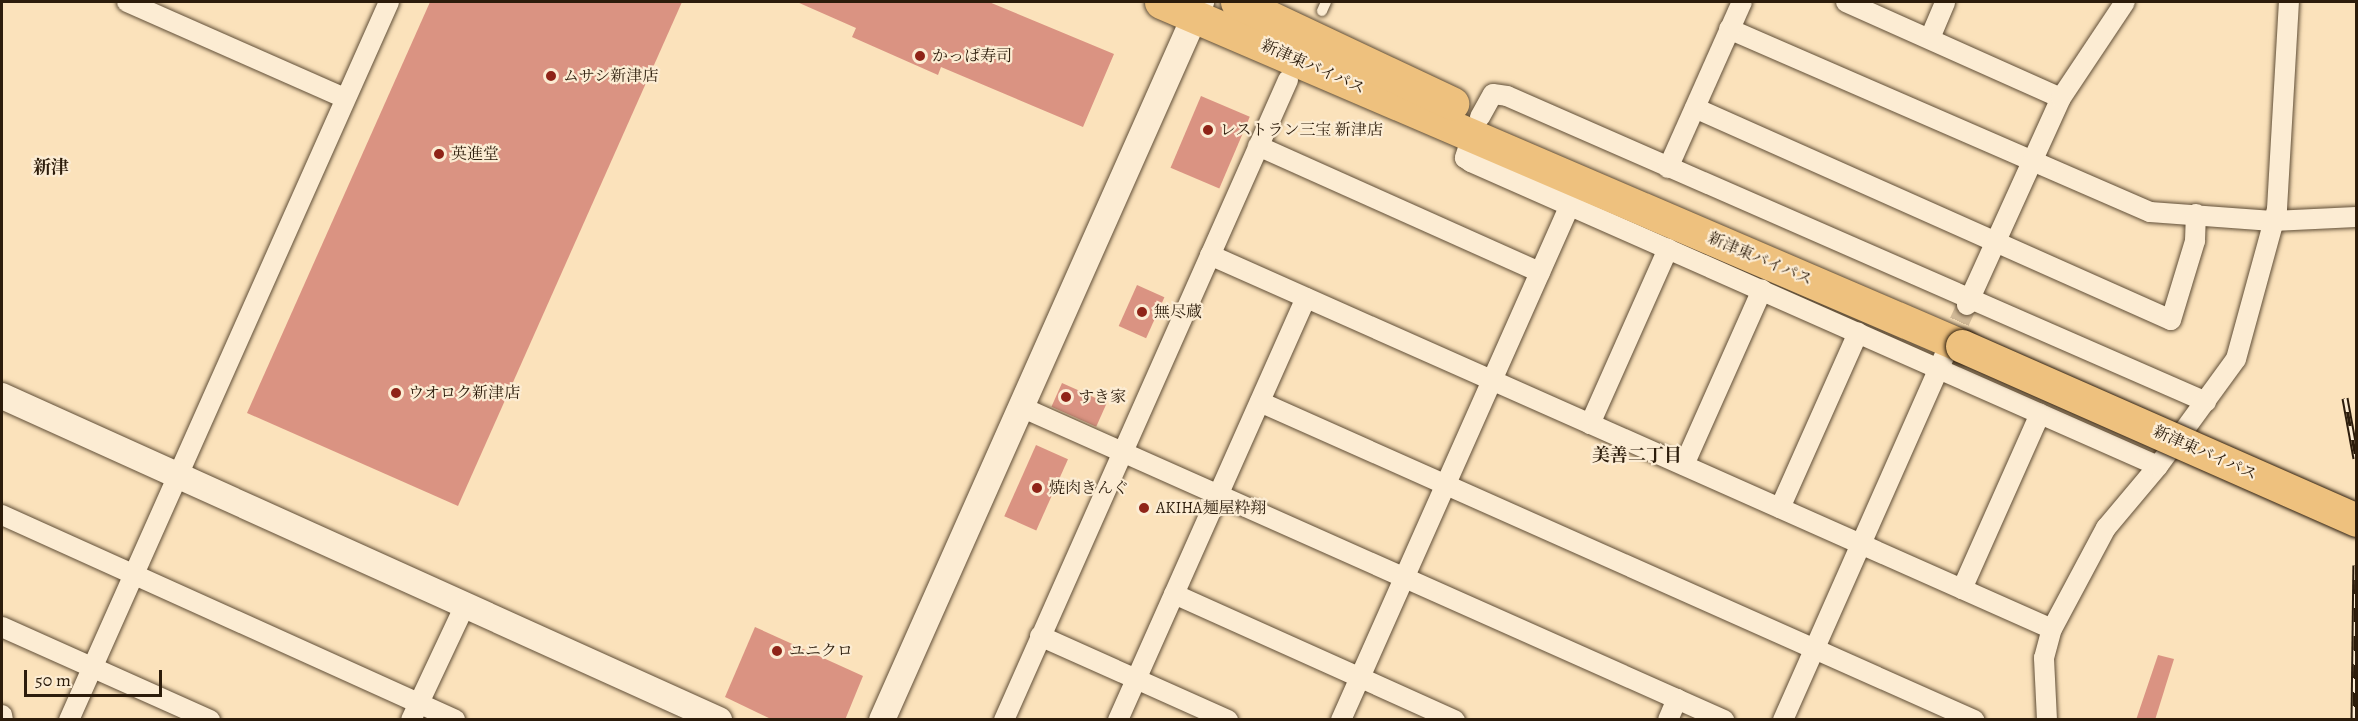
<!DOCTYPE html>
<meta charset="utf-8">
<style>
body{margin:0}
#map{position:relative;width:2358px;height:721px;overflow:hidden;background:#fbe2bb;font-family:Alegreya,"Noto Serif JP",serif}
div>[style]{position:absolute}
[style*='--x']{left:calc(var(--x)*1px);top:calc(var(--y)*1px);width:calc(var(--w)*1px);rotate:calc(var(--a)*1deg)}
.building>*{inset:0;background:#da9382;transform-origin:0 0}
.minor-tunnel>*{height:20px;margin-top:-10px;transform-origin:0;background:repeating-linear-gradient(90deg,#d2ba98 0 20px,transparent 0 30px)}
.roads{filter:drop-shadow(0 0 2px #604e37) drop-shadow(0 0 2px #604e37)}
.service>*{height:10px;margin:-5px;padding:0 5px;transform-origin:5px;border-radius:5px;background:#fcecd3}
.minor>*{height:20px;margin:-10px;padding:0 10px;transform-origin:10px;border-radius:10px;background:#fcecd3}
.tertiary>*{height:26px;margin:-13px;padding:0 13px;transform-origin:13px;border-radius:13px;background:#fcecd3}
.trunk>*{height:33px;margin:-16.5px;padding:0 16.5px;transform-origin:16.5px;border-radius:16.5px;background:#eec17e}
.rail>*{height:7px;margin-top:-3.5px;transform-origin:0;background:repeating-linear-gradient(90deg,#fcecd3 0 14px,#2c1c0b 0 28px);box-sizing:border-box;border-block:2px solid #2c1c0b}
.bridges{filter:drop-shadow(0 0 2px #2c1c0b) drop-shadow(0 0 2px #2c1c0b)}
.trunk-bridge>*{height:33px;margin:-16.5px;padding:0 16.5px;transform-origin:16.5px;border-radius:16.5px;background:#eec17e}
.dots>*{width:16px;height:16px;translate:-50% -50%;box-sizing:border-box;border:3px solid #fcecd3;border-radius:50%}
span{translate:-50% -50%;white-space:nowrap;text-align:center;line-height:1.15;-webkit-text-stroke:4.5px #fcecd3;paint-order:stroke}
.poi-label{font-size:16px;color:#2c1c0b}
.left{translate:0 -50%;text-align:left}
.street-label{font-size:16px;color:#2c1c0b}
.neighbourhood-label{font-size:18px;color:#2c1c0b;font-weight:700}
.frame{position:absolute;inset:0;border:3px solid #2c1c0b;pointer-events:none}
.scale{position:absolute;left:24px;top:670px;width:138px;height:27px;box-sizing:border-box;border:3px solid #2c1c0b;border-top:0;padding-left:8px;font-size:18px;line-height:21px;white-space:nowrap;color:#2c1c0b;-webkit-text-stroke:4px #fcecd3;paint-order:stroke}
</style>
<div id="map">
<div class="building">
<i style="clip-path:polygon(430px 2px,682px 2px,458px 506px,247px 413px)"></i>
<i style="clip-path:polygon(797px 2px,989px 2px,1114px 54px,1083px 127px,941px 67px,938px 75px,852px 37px,856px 28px)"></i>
<i style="left:1201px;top:96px;width:53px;height:78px;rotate:23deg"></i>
<i style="left:1137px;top:285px;width:30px;height:45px;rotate:24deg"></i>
<i style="left:1062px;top:383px;width:49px;height:26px;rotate:24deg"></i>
<i style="left:1036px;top:445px;width:35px;height:78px;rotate:24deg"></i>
<i style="clip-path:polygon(755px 627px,863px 676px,845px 720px,773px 720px,725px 697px)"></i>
<i style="clip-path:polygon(2158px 655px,2174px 659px,2155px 720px,2136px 720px)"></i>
</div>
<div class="minor-tunnel">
<i style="--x:1947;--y:349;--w:48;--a:-65.6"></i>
</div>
<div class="roads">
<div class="service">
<i style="--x:1322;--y:11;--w:10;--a:-66"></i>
</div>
<div class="minor">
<i style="--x:127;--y:2;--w:238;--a:23.8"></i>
<i style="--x:1846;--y:2;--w:235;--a:24.1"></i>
<i style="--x:1729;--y:29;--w:459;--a:23.5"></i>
<i style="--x:2150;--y:212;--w:123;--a:4.2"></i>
<i style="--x:2273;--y:221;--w:83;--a:-2.8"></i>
<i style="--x:1930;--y:38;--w:39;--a:-67"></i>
<i style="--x:1695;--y:108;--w:521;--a:24.01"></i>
<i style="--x:2171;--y:320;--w:83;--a:-73.1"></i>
<i style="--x:2195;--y:241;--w:27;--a:-88"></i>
<i style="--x:1480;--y:117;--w:26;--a:-61"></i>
<i style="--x:1493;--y:94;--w:14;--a:8"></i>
<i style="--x:1507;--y:96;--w:763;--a:23.64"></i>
<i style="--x:1472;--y:136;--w:23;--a:108"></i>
<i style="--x:1465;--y:158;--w:7;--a:34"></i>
<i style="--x:1471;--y:162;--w:751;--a:23.87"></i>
<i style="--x:1258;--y:146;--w:309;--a:24.1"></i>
<i style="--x:1668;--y:168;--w:182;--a:-66"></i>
<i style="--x:1210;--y:255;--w:921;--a:23.95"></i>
<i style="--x:1967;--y:305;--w:227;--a:-65.6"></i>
<i style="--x:2061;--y:98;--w:115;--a:-56.3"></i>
<i style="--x:1260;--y:402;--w:782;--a:24.01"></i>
<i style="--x:1019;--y:406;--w:772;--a:24.01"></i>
<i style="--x:1590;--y:424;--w:192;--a:-66"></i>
<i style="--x:1684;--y:465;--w:192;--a:-66"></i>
<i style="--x:1780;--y:508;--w:192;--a:-66"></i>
<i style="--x:2;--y:515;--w:497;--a:24.3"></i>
<i style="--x:1962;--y:589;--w:192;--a:-66"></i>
<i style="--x:1174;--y:594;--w:308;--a:24.2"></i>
<i style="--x:2;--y:627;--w:228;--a:24.1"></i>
<i style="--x:1040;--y:636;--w:206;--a:24.1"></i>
<i style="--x:2;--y:715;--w:5;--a:79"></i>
<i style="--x:69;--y:720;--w:786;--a:-65.98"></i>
<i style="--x:411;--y:720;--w:127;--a:-64.8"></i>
<i style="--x:1004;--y:720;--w:700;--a:-66.07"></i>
<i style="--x:1118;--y:720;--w:462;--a:-66"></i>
<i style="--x:1341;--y:720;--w:564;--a:-66.03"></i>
<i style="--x:1668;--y:720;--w:23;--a:-67"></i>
<i style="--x:1783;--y:720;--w:398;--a:-66.1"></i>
<i style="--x:2047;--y:720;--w:62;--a:-92.8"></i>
<i style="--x:2044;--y:658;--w:30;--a:-75"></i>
<i style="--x:2052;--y:629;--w:115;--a:-61.9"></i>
<i style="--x:2106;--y:528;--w:81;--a:-50"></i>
<i style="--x:2158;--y:466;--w:132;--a:-53.9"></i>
<i style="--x:2236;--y:359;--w:156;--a:-74.7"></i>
<i style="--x:2277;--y:209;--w:207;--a:-86.7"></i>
</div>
<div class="tertiary">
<i style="--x:2;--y:396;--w:787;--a:24.32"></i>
<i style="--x:882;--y:720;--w:786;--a:-66.04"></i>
</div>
<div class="trunk">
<i style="--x:1161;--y:2;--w:872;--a:23.24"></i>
<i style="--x:1237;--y:2;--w:238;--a:25.2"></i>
</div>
</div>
<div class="rail">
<i style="--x:2345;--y:398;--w:61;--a:79.6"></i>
<i style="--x:2354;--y:720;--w:155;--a:-89.3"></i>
</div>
<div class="bridges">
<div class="trunk-bridge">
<i style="--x:1962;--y:346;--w:431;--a:23.8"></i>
</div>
</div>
<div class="dots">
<i style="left:920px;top:56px;background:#8f2418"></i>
<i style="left:551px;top:76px;background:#8f2418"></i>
<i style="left:1208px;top:130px;background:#8f2418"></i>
<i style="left:439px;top:154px;background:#8f2418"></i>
<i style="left:1142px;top:312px;background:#8f2418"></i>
<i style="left:396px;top:393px;background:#8f2418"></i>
<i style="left:1066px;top:397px;background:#8f2418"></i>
<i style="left:1037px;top:488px;background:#8f2418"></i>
<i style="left:1144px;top:508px;background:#8f2418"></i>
<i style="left:777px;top:651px;background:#8f2418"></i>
</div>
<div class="poi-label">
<span class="left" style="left:932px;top:56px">かっぱ寿司</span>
<span class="left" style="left:563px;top:76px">ムサシ新津店</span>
<span class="left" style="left:1220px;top:130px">レストラン三宝 新津店</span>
<span class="left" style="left:451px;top:154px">英進堂</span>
<span class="left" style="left:1154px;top:312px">無尽蔵</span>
<span class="left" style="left:408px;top:393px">ウオロク新津店</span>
<span class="left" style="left:1078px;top:397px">すき家</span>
<span class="left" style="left:1049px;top:488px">焼肉きんぐ</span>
<span class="left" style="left:1156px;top:508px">AKIHA麺屋粋翔</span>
<span class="left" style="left:789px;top:651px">ユニクロ</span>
</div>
<div class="street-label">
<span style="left:1313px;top:67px;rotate:24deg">新津東バイパス</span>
<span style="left:1760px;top:259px;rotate:23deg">新津東バイパス</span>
<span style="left:2205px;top:453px;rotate:24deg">新津東バイパス</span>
</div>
<div class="neighbourhood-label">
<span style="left:51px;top:167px">新津</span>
<span style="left:1637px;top:455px">美善二丁目</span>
</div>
<div class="frame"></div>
<div class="scale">50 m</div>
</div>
